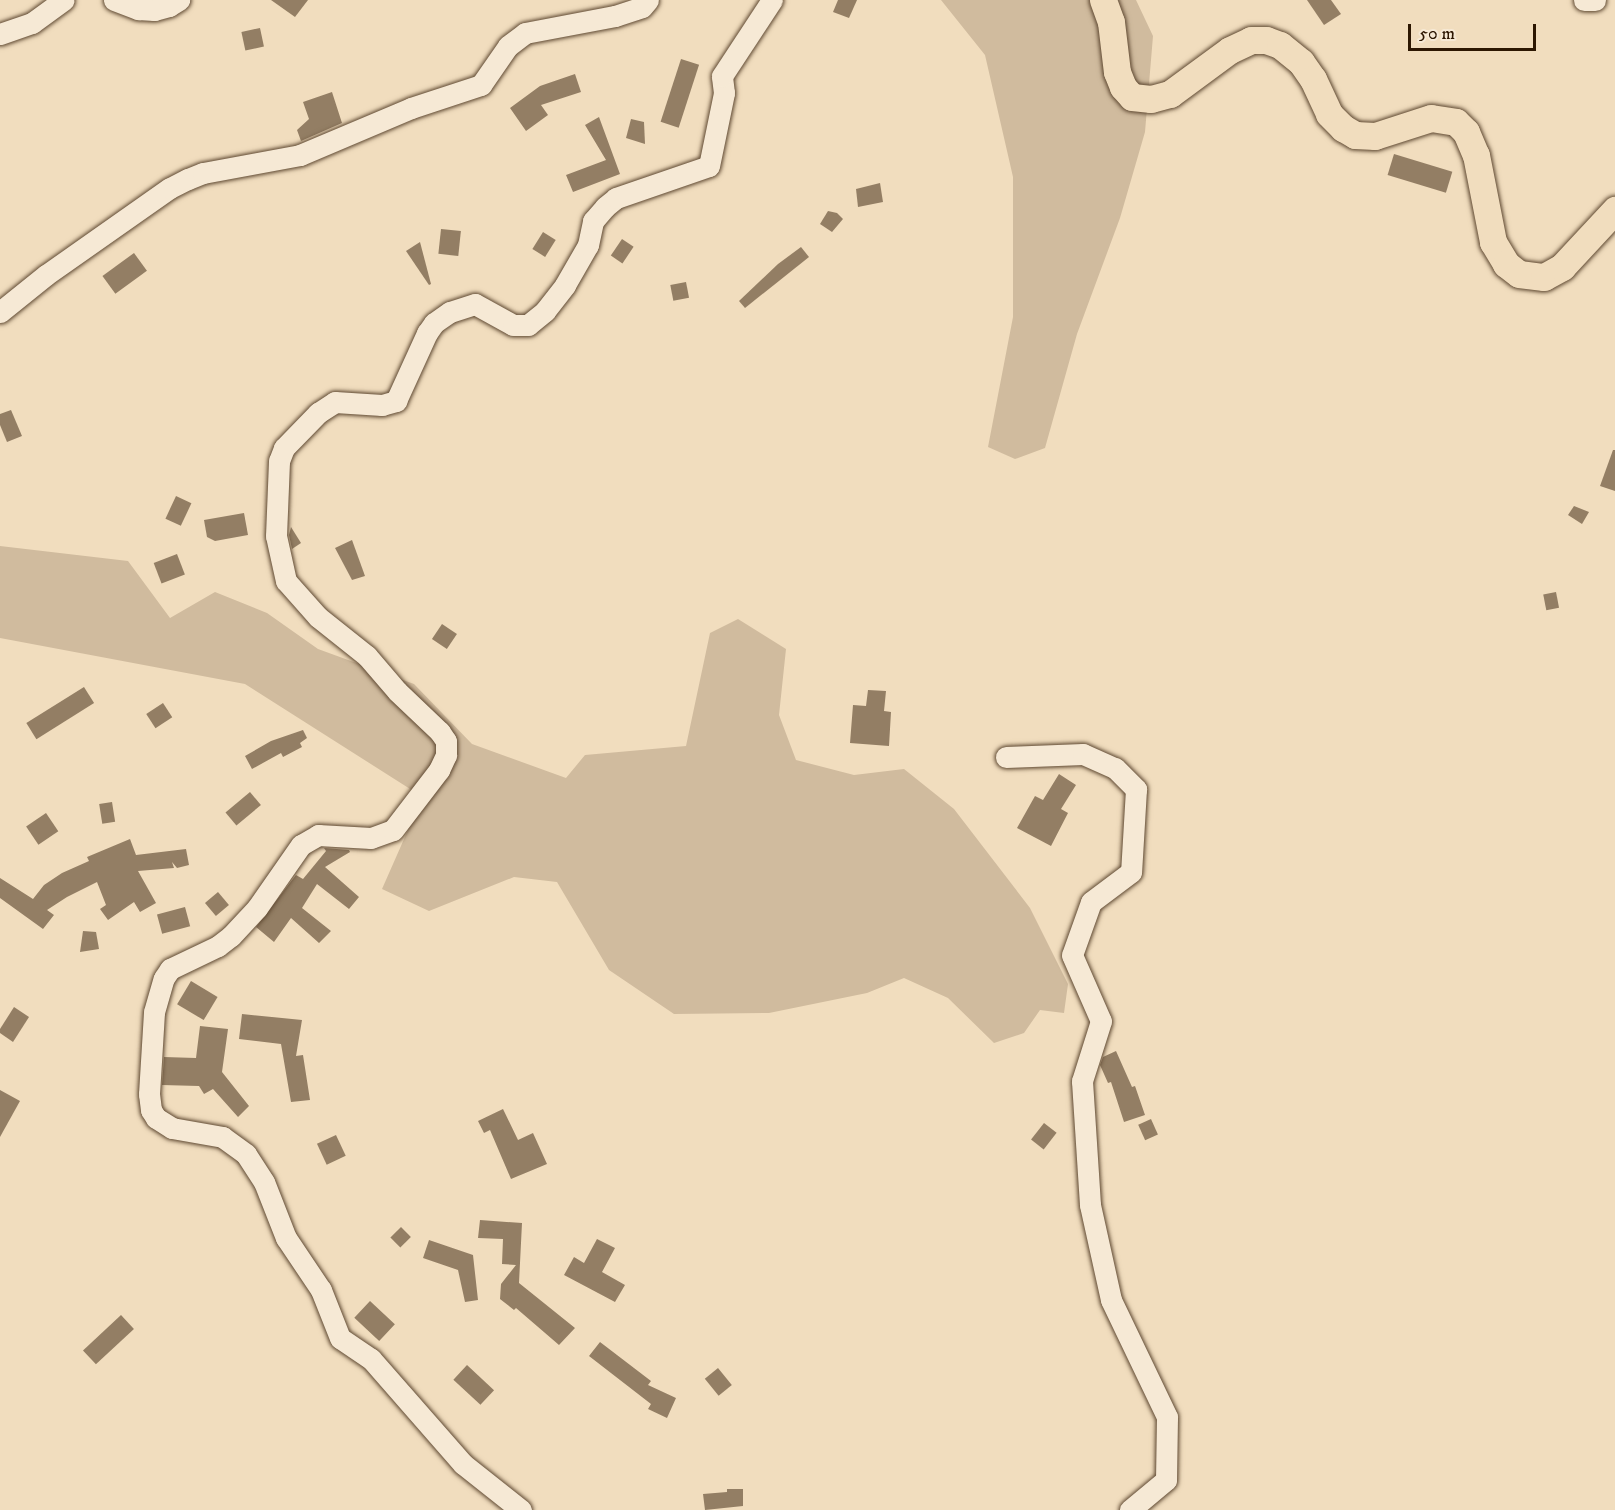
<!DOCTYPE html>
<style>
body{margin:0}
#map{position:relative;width:1615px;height:1510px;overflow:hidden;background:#f1ddbe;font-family:"IM FELL DW Pica",serif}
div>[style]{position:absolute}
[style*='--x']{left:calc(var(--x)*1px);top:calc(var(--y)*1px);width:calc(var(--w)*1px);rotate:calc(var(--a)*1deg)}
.green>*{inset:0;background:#d0bb9e}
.building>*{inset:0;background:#937e64;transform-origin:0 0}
.roads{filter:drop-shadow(0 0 2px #5e4831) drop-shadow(0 0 2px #5e4831)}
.minor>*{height:21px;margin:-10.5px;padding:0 10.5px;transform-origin:10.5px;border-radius:10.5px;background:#f6e9d5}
.major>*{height:27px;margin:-13.5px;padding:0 13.5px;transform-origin:13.5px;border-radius:13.5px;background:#f1ddbe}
span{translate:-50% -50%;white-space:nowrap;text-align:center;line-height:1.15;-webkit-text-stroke:6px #f6e9d5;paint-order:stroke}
.scale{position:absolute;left:1408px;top:24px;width:128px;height:27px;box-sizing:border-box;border:3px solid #2d1702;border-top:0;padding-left:8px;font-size:18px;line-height:21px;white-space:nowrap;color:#2d1702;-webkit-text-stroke:4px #f6e9d5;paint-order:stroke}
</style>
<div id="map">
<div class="green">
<i style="clip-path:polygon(941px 0,1136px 0,1153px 36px,1145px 132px,1120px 218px,1077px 334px,1045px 448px,1015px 459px,988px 447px,1013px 317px,1013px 177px,985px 55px)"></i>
<i style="clip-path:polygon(0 546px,128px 561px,170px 618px,215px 592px,267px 613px,318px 649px,414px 684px,472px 744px,566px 778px,585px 755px,686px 746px,710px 633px,738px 619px,786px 649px,779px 715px,796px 760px,854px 775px,904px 769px,954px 809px,1030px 908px,1068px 984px,1064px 1013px,1040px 1010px,1024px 1033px,994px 1043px,948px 998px,904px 978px,867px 993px,769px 1013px,674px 1014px,609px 970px,557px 882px,514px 877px,429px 911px,382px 889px,408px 830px,418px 794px,245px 684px,0 638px)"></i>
</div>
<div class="building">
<i style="clip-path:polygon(271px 0,308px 0,295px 17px)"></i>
<i style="clip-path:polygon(838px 0,857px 0,849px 18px,833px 12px)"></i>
<i style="clip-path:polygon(1307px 0,1331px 0,1341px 14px,1324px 25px)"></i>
<i style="left:260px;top:28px;width:19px;height:19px;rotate:78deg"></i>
<i style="left:681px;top:59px;width:19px;height:66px;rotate:18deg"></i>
<i style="clip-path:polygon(575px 74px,581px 92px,541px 105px,548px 115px,526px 131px,510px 108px,540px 86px)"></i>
<i style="clip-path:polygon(332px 92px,342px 123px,301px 141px,297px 130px,309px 119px,303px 102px)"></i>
<i style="clip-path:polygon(599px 117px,620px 174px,573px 192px,566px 175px,606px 160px,585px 125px)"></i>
<i style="clip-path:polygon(631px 119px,644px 122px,645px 144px,626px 138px)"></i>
<i style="left:1394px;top:154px;width:61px;height:22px;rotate:17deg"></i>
<i style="clip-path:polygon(880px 183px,883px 202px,858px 207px,856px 189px)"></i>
<i style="clip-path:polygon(828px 211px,837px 213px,843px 219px,832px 232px,820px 224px)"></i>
<i style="left:441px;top:229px;width:20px;height:25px;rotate:6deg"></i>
<i style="left:543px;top:232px;width:15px;height:20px;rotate:32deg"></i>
<i style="left:622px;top:239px;width:14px;height:20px;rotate:34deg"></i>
<i style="clip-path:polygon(420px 242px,431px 284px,429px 285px,406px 251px)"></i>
<i style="clip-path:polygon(801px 247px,809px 257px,745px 308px,739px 301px,778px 264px)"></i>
<i style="left:134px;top:253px;width:22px;height:39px;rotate:54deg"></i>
<i style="left:686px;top:282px;width:16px;height:16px;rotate:79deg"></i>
<i style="clip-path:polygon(11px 410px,22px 436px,7px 442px,0 425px,0 414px)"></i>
<i style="clip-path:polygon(1613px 450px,1615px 450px,1615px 491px,1600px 486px)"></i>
<i style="left:176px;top:496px;width:17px;height:25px;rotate:25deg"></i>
<i style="clip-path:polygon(1574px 506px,1589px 512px,1582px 524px,1568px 515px)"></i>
<i style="clip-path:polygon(244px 513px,248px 535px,215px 541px,207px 537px,204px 520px)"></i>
<i style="clip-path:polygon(291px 527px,301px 543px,292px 549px,289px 535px)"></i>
<i style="clip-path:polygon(352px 540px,365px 576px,352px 580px,335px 548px)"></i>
<i style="left:177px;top:554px;width:22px;height:25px;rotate:69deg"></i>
<i style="left:1556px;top:592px;width:16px;height:13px;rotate:79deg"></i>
<i style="left:442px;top:624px;width:18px;height:18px;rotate:34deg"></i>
<i style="left:84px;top:687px;width:19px;height:68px;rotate:58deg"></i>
<i style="clip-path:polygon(868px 690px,886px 691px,884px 711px,891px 712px,889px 746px,850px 743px,853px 705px,866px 706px)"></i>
<i style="left:163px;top:703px;width:17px;height:20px;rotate:57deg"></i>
<i style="clip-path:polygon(303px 730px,307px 738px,300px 743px,302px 747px,283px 757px,281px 753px,252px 769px,245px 756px,271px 741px)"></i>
<i style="clip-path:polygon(1059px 774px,1076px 785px,1061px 809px,1068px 813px,1051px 846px,1017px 828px,1035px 796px,1043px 800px)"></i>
<i style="left:250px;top:792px;width:17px;height:32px;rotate:50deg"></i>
<i style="left:112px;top:802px;width:20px;height:13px;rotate:81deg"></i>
<i style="left:46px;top:813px;width:22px;height:24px;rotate:56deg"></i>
<i style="clip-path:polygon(130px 839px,136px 855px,186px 849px,189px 865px,177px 868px,172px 862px,174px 868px,138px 871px,156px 903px,140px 912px,134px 902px,108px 920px,100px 909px,106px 905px,97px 882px,67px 897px,47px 910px,54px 915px,43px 929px,0 898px,0 878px,33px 899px,44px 885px,62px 873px,89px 861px,87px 857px)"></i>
<i style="clip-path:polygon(324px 848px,349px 850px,350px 852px,325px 867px,359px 897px,349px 909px,317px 884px,302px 908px,331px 931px,319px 943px,291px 918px,274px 942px,256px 927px,296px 875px,303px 879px,326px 851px)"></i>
<i style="left:218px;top:892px;width:17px;height:17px;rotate:50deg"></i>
<i style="left:185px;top:907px;width:20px;height:29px;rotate:75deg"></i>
<i style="clip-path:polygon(83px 931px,96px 932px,99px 949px,80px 952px)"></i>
<i style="left:191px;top:981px;width:31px;height:27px;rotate:31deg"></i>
<i style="clip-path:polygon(14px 1007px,29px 1017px,13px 1042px,0 1033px,0 1029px)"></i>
<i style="clip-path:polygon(242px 1014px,302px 1020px,296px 1056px,303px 1055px,310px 1100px,291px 1102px,281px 1044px,239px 1039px)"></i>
<i style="clip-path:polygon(200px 1026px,228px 1029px,222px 1072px,249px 1106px,238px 1117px,213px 1089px,204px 1094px,199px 1086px,162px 1085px,164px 1057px,196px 1058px)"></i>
<i style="clip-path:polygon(1116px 1051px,1132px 1087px,1135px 1086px,1145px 1115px,1124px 1122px,1111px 1082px,1108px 1083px,1100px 1065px,1103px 1057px)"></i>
<i style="clip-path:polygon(0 1090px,20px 1101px,0 1137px)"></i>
<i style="clip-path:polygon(503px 1109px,518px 1140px,533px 1133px,547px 1164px,511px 1179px,490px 1130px,484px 1133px,478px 1121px)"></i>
<i style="left:1151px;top:1119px;width:17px;height:14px;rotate:66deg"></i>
<i style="left:1044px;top:1123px;width:16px;height:21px;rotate:38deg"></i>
<i style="left:336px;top:1135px;width:23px;height:21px;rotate:65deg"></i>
<i style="clip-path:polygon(480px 1220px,522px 1223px,519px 1283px,575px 1328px,559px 1345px,516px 1308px,514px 1310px,500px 1299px,501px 1284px,516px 1265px,502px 1264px,503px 1239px,478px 1238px)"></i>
<i style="left:401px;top:1227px;width:14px;height:15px;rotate:45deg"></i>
<i style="clip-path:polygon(597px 1239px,615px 1248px,602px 1272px,625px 1285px,615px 1302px,564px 1275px,574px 1257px,584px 1263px)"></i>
<i style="clip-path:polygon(429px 1240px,473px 1255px,478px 1300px,465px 1302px,458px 1270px,423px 1258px)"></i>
<i style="left:370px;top:1301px;width:34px;height:23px;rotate:43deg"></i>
<i style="left:121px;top:1315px;width:19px;height:52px;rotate:47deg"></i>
<i style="clip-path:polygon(600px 1342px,651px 1381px,648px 1385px,676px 1398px,667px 1418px,648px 1409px,651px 1404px,589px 1356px)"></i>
<i style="left:467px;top:1365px;width:37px;height:20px;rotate:43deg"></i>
<i style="left:718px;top:1368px;width:22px;height:17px;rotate:51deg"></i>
<i style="clip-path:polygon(727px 1489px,743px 1489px,743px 1506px,705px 1510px,703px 1494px,727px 1492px)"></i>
</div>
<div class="roads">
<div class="minor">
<i style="--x:114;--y:0;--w:26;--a:21"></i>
<i style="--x:138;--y:9;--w:16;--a:4"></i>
<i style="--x:154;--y:10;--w:16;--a:-15"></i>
<i style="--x:169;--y:6;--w:12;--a:-31"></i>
<i style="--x:1584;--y:0;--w:11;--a:0"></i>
<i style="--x:0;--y:34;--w:34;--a:-19"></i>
<i style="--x:32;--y:23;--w:39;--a:-36"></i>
<i style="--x:0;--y:312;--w:59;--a:-38.8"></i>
<i style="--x:46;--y:275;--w:151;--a:-35.1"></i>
<i style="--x:170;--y:188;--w:20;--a:-27"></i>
<i style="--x:188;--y:179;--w:16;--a:-22"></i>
<i style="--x:203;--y:173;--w:99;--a:-10.5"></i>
<i style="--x:300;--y:155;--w:121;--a:-22.9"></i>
<i style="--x:411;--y:108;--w:74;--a:-18.2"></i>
<i style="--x:481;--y:85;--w:47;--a:-55.3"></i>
<i style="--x:508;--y:46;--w:21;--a:-37"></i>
<i style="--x:525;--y:33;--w:92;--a:-10.7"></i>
<i style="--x:615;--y:16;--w:28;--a:-18"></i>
<i style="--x:642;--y:7;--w:9;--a:-49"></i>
<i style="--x:1006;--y:757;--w:77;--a:-2.2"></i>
<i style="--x:1083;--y:754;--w:35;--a:24"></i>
<i style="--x:1115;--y:768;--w:30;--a:45"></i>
<i style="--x:1136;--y:789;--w:83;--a:93.4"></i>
<i style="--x:1131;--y:872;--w:50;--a:143.1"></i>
<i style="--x:1091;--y:902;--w:56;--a:109.7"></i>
<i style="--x:1072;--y:955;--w:72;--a:66.3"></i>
<i style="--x:1101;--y:1021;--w:63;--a:107.6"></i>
<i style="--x:1082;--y:1081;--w:124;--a:86.3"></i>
<i style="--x:1090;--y:1205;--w:97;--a:77.5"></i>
<i style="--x:1111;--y:1300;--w:130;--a:64.4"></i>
<i style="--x:1167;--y:1417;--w:63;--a:90.9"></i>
<i style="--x:1166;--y:1480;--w:47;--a:140.2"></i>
<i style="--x:521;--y:1510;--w:74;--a:-141.6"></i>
<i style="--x:463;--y:1464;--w:140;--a:-131.2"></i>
<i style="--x:371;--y:1359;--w:37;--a:-146"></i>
<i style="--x:340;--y:1338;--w:52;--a:-111.6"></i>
<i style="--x:321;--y:1290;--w:63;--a:-123.9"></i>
<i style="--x:286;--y:1238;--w:60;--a:-111.4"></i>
<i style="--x:264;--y:1182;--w:33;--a:-123"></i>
<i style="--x:246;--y:1154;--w:29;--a:-144"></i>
<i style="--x:223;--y:1137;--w:52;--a:-170"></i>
<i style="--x:172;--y:1128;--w:19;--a:-148"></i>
<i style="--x:156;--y:1118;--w:9;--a:-122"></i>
<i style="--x:151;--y:1110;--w:16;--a:-97"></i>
<i style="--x:149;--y:1094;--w:82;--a:-86.5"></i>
<i style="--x:154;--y:1012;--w:35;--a:-74"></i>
<i style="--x:164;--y:978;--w:11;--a:-56"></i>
<i style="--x:170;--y:969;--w:53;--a:-25.6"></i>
<i style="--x:218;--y:946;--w:16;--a:-38"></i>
<i style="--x:231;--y:936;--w:38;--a:-47"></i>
<i style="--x:257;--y:908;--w:77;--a:-55.1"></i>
<i style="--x:301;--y:845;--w:20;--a:-30"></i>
<i style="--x:318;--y:835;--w:53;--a:3.2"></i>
<i style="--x:371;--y:838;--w:23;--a:-20"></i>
<i style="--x:393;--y:830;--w:76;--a:-52.5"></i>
<i style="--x:439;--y:770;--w:17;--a:-65"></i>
<i style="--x:446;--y:755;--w:14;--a:-90"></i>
<i style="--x:446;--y:741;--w:11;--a:-124"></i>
<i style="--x:440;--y:732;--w:59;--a:-136.4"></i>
<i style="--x:397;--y:691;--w:46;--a:-130.6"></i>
<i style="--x:367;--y:656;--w:63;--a:-141.5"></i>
<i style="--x:318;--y:617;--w:48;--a:-131.6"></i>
<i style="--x:286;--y:581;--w:46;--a:-102.5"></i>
<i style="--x:276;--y:536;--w:75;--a:-87.7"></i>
<i style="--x:279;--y:461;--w:14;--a:-69"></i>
<i style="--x:284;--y:448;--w:49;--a:-45.8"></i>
<i style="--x:318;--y:413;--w:20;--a:-33"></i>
<i style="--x:335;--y:402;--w:47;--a:3.7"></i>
<i style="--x:382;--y:405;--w:15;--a:-16"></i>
<i style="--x:396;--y:401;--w:75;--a:-65.5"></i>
<i style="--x:427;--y:333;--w:12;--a:-55"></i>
<i style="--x:434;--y:323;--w:19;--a:-35"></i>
<i style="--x:450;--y:312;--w:26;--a:-18"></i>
<i style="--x:475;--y:304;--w:43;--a:28.9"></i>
<i style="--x:513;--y:325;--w:15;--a:0"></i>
<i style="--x:528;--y:325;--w:22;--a:-39"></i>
<i style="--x:545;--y:311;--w:33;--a:-52"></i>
<i style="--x:565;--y:285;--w:46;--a:-60.1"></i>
<i style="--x:588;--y:245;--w:25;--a:-78"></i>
<i style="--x:593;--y:221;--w:18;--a:-49"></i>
<i style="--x:605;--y:207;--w:14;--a:-39"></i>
<i style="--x:616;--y:198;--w:98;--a:-19"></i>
<i style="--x:709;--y:166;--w:75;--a:-78.4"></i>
<i style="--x:724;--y:93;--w:17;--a:-97"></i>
<i style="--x:722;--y:76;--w:91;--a:-56.7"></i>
</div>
<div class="major">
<i style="--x:1103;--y:0;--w:23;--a:70"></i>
<i style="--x:1111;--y:22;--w:50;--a:83.2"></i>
<i style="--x:1117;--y:72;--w:16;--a:68"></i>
<i style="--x:1123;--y:87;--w:13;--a:48"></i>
<i style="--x:1132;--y:97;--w:19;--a:6"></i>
<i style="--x:1151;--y:99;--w:20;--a:-15"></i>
<i style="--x:1170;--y:94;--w:74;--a:-36.3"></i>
<i style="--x:1230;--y:50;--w:23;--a:-25"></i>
<i style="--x:1251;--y:40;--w:15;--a:0"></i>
<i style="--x:1266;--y:40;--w:15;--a:20"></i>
<i style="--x:1280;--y:45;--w:27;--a:39"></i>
<i style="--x:1301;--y:62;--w:21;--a:55"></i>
<i style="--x:1313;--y:79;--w:38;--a:65"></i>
<i style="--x:1329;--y:114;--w:20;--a:45"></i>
<i style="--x:1343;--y:128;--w:14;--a:30"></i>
<i style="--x:1355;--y:135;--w:20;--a:3"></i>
<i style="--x:1375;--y:136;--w:59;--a:-17.8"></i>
<i style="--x:1431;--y:118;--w:25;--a:9"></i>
<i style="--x:1456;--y:122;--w:14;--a:45"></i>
<i style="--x:1466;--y:132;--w:25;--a:67"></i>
<i style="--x:1476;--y:155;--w:89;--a:78.9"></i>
<i style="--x:1493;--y:242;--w:26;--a:59"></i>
<i style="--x:1506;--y:264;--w:16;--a:38"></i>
<i style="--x:1519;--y:274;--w:25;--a:7"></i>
<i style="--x:1544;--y:277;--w:21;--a:-29"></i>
<i style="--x:1562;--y:267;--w:78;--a:-47.1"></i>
</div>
</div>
<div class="scale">50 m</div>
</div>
